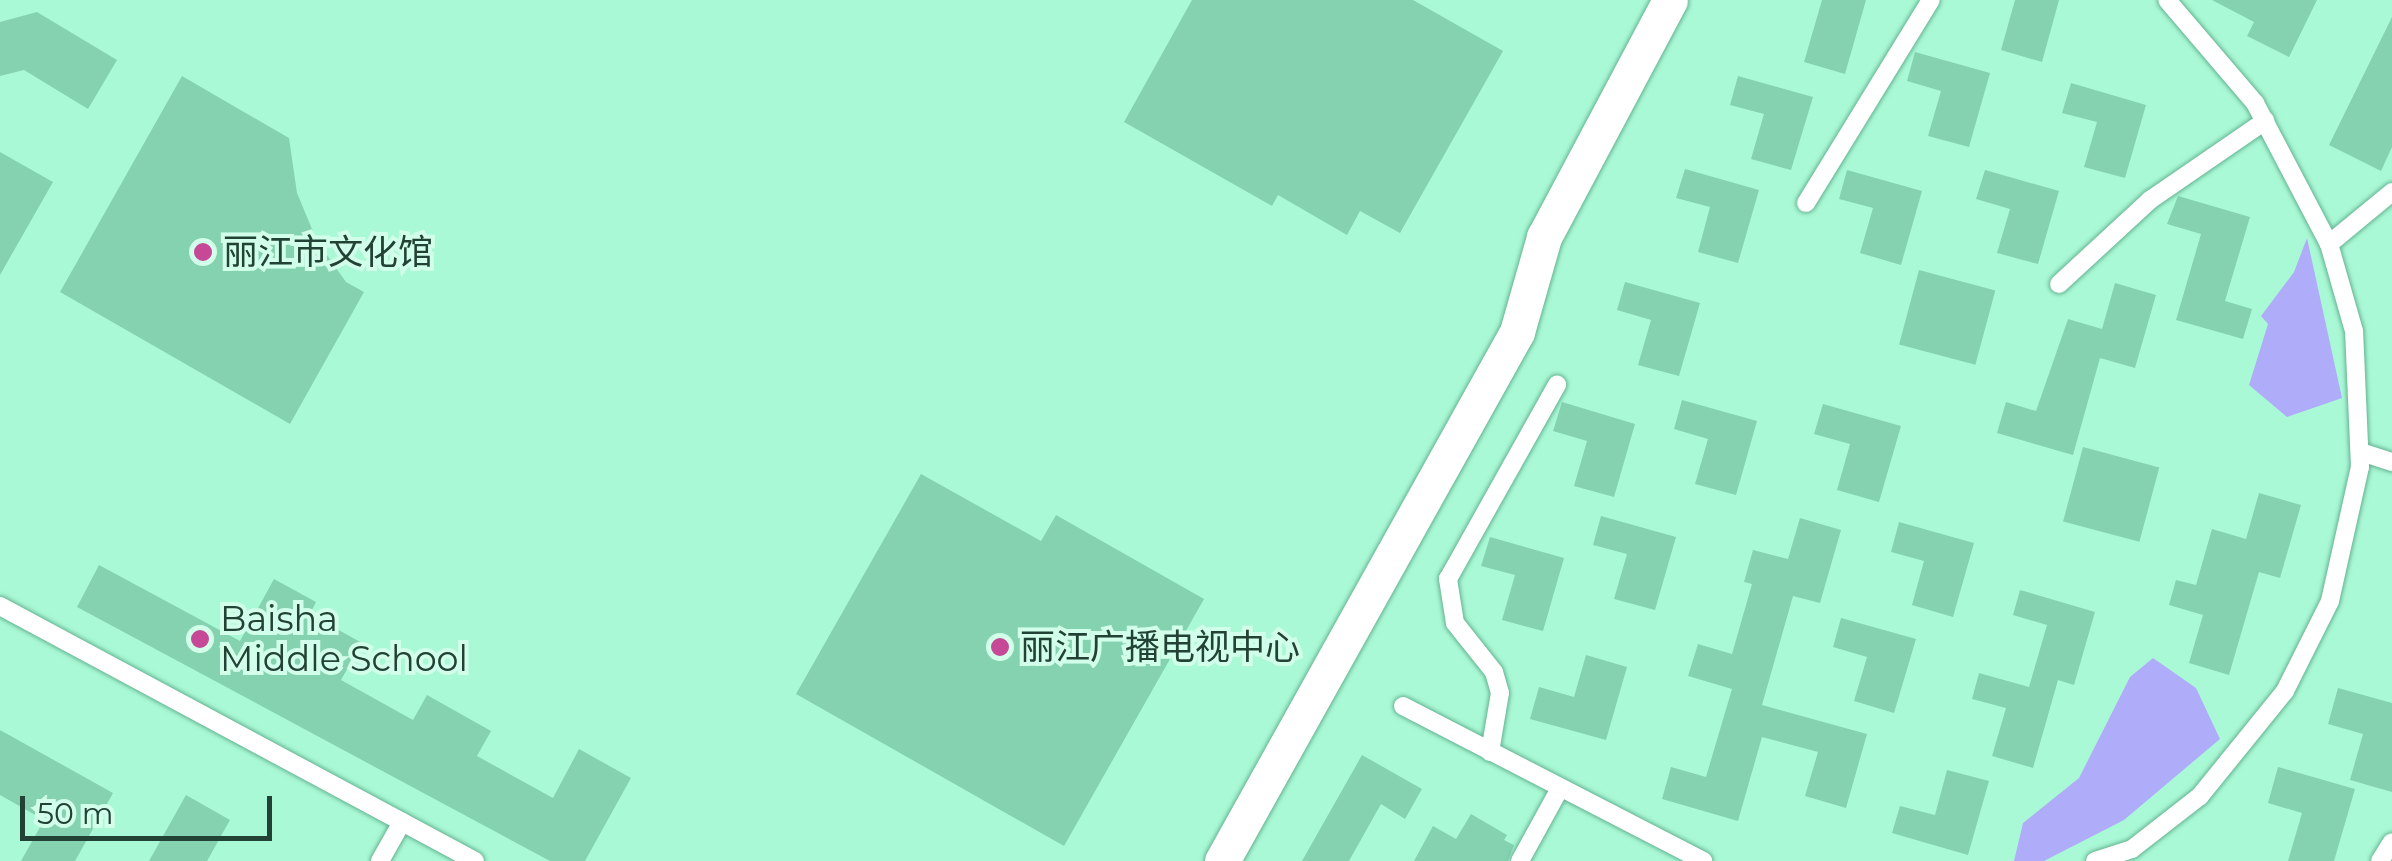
<!DOCTYPE html>
<meta charset="utf-8">
<style>
body{margin:0}
#map{position:relative;width:2392px;height:861px;overflow:hidden;background:#aaf9d6;font-family:Montserrat,"Noto Sans SC",sans-serif}
div>[style]{position:absolute}
[style*='--x']{left:calc(var(--x)*1px);top:calc(var(--y)*1px);width:calc(var(--w)*1px);rotate:calc(var(--a)*1deg)}
.water>*{inset:0;background:#afadf9}
.building>*{inset:0;background:#84d2b0;transform-origin:0 0}
.roads{filter:drop-shadow(0 0 2px #64b291) drop-shadow(0 0 2px #64b291)}
.lane>*{height:18px;margin:-9px;padding:0 9px;transform-origin:9px;border-radius:9px;background:#fff}
.street>*{height:35px;margin:-17.5px;padding:0 17.5px;transform-origin:17.5px;border-radius:17.5px;background:#fff}
.dots>*{width:28px;height:28px;translate:-50% -50%;box-sizing:border-box;border:5px solid #d1ffe9;border-radius:50%}
span{translate:-50% -50%;white-space:nowrap;text-align:center;line-height:1.15;-webkit-text-stroke:8px #d1ffe9;paint-order:stroke}
.poi-label{font-size:35px;color:#214234}
.left{translate:0 -50%;text-align:left}
.scale{position:absolute;left:20px;top:796px;width:252px;height:45px;box-sizing:border-box;border:5px solid #214234;border-top:0;padding-left:12px;font-size:30px;line-height:35px;white-space:nowrap;color:#214234;-webkit-text-stroke:8px #d1ffe9;paint-order:stroke}
</style>
<div id="map">
<div class="water">
<i style="clip-path:polygon(2307px 238px,2342px 398px,2287px 417px,2249px 385px,2268px 324px,2261px 316px,2294px 272px)"></i>
<i style="clip-path:polygon(2153px 658px,2196px 688px,2220px 739px,2124px 820px,2044px 861px,2014px 861px,2023px 823px,2079px 778px,2130px 677px)"></i>
</div>
<div class="building">
<i style="clip-path:polygon(1192px 0,1413px 0,1503px 51px,1400px 233px,1360px 211px,1347px 235px,1278px 195px,1272px 206px,1124px 122px)"></i>
<i style="clip-path:polygon(1822px 0,1866px 0,1845px 74px,1804px 62px)"></i>
<i style="clip-path:polygon(2015px 0,2059px 0,2042px 62px,2001px 50px)"></i>
<i style="clip-path:polygon(2212px 0,2317px 0,2289px 57px,2247px 36px,2254px 22px)"></i>
<i style="clip-path:polygon(37px 12px,117px 60px,88px 109px,24px 70px,0 76px,0 22px)"></i>
<i style="clip-path:polygon(2392px 17px,2392px 147px,2381px 171px,2329px 145px)"></i>
<i style="clip-path:polygon(1915px 52px,1990px 73px,1969px 147px,1928px 136px,1941px 91px,1907px 81px)"></i>
<i style="clip-path:polygon(182px 76px,289px 138px,297px 193px,317px 241px,346px 282px,364px 292px,290px 424px,60px 292px)"></i>
<i style="clip-path:polygon(1738px 76px,1813px 97px,1791px 170px,1751px 159px,1764px 114px,1730px 105px)"></i>
<i style="clip-path:polygon(2071px 83px,2146px 105px,2125px 178px,2084px 167px,2097px 122px,2062px 113px)"></i>
<i style="clip-path:polygon(0 152px,53px 182px,0 275px)"></i>
<i style="clip-path:polygon(1685px 169px,1759px 190px,1738px 263px,1698px 252px,1710px 207px,1676px 198px)"></i>
<i style="clip-path:polygon(1847px 170px,1922px 191px,1901px 265px,1860px 253px,1873px 208px,1839px 199px)"></i>
<i style="clip-path:polygon(1985px 170px,2059px 191px,2038px 264px,1997px 253px,2010px 209px,1976px 199px)"></i>
<i style="clip-path:polygon(2178px 196px,2250px 217px,2225px 301px,2252px 309px,2243px 339px,2176px 320px,2201px 234px,2167px 224px)"></i>
<i style="left:1919px;top:270px;width:79px;height:77px;rotate:15deg"></i>
<i style="clip-path:polygon(1625px 282px,1700px 303px,1679px 376px,1638px 365px,1651px 320px,1617px 310px)"></i>
<i style="clip-path:polygon(2115px 283px,2156px 295px,2135px 368px,2100px 358px,2073px 455px,1997px 433px,2006px 402px,2036px 411px,2068px 319px,2102px 329px)"></i>
<i style="clip-path:polygon(1682px 400px,1757px 421px,1736px 495px,1695px 484px,1708px 439px,1674px 429px)"></i>
<i style="clip-path:polygon(1562px 402px,1635px 424px,1614px 497px,1574px 486px,1587px 441px,1553px 431px)"></i>
<i style="clip-path:polygon(1823px 404px,1901px 426px,1879px 502px,1837px 490px,1850px 444px,1814px 434px)"></i>
<i style="left:2083px;top:447px;width:79px;height:77px;rotate:15deg"></i>
<i style="clip-path:polygon(921px 474px,1041px 541px,1056px 515px,1204px 599px,1064px 846px,796px 694px)"></i>
<i style="clip-path:polygon(2259px 493px,2301px 505px,2280px 578px,2259px 572px,2229px 675px,2189px 663px,2203px 615px,2169px 605px,2176px 580px,2196px 585px,2212px 529px,2246px 539px)"></i>
<i style="clip-path:polygon(1601px 516px,1676px 537px,1655px 610px,1614px 599px,1627px 554px,1593px 545px)"></i>
<i style="clip-path:polygon(1800px 518px,1841px 530px,1820px 603px,1793px 596px,1762px 705px,1867px 734px,1846px 808px,1805px 796px,1818px 752px,1762px 737px,1738px 821px,1662px 799px,1671px 767px,1706px 777px,1732px 689px,1688px 676px,1698px 644px,1732px 654px,1752px 584px,1744px 582px,1753px 550px,1788px 559px)"></i>
<i style="clip-path:polygon(1899px 522px,1974px 543px,1953px 617px,1912px 605px,1924px 561px,1891px 552px)"></i>
<i style="clip-path:polygon(1490px 537px,1564px 558px,1543px 631px,1502px 620px,1515px 575px,1481px 566px)"></i>
<i style="clip-path:polygon(99px 565px,240px 641px,274px 579px,316px 602px,310px 614px,362px 643px,341px 680px,413px 720px,427px 695px,491px 731px,477px 756px,553px 798px,579px 749px,631px 778px,585px 861px,550px 861px,77px 607px)"></i>
<i style="clip-path:polygon(2020px 590px,2095px 612px,2074px 685px,2058px 680px,2033px 768px,1992px 756px,2006px 708px,1972px 699px,1979px 673px,2029px 687px,2047px 625px,2013px 615px)"></i>
<i style="clip-path:polygon(1841px 618px,1916px 639px,1894px 713px,1854px 701px,1867px 657px,1833px 647px)"></i>
<i style="clip-path:polygon(1586px 655px,1627px 667px,1606px 740px,1530px 719px,1539px 687px,1574px 697px)"></i>
<i style="clip-path:polygon(2338px 688px,2392px 703px,2392px 792px,2350px 780px,2363px 734px,2328px 724px)"></i>
<i style="clip-path:polygon(0 730px,113px 793px,75px 861px,21px 861px,44px 820px,0 795px)"></i>
<i style="clip-path:polygon(1362px 755px,1422px 789px,1405px 819px,1381px 804px,1349px 861px,1302px 861px)"></i>
<i style="clip-path:polygon(2278px 767px,2355px 789px,2334px 861px,2288px 861px,2302px 813px,2268px 803px)"></i>
<i style="clip-path:polygon(1947px 770px,1989px 781px,1968px 855px,1892px 833px,1900px 806px,1935px 815px)"></i>
<i style="clip-path:polygon(186px 795px,230px 820px,207px 861px,149px 861px)"></i>
<i style="clip-path:polygon(1471px 814px,1507px 835px,1504px 840px,1514px 845px,1508px 861px,1414px 861px,1433px 826px,1456px 839px)"></i>
</div>
<div class="roads">
<div class="lane">
<i style="--x:1806;--y:203;--w:238;--a:-58.4"></i>
<i style="--x:2329;--y:244;--w:82;--a:-39.5"></i>
<i style="--x:2059;--y:284;--w:124;--a:-42.7"></i>
<i style="--x:2150;--y:200;--w:140;--a:-34.5"></i>
<i style="--x:2361;--y:452;--w:33;--a:18"></i>
<i style="--x:0;--y:606;--w:539;--a:28.23"></i>
<i style="--x:1403;--y:706;--w:338;--a:27.3"></i>
<i style="--x:1490;--y:752;--w:60;--a:-80.4"></i>
<i style="--x:1500;--y:693;--w:22;--a:-106"></i>
<i style="--x:1494;--y:672;--w:63;--a:-128.5"></i>
<i style="--x:1455;--y:623;--w:45;--a:-99"></i>
<i style="--x:1448;--y:579;--w:223;--a:-60.7"></i>
<i style="--x:380;--y:861;--w:45;--a:-60.6"></i>
<i style="--x:1520;--y:861;--w:81;--a:-61.2"></i>
<i style="--x:2095;--y:861;--w:39;--a:-18"></i>
<i style="--x:2132;--y:849;--w:86;--a:-37.9"></i>
<i style="--x:2200;--y:796;--w:135;--a:-51"></i>
<i style="--x:2285;--y:691;--w:101;--a:-63.4"></i>
<i style="--x:2330;--y:601;--w:137;--a:-77.4"></i>
<i style="--x:2360;--y:467;--w:136;--a:-92.5"></i>
<i style="--x:2354;--y:331;--w:91;--a:-106"></i>
<i style="--x:2329;--y:244;--w:159;--a:-117.7"></i>
<i style="--x:2255;--y:103;--w:135;--a:-130.5"></i>
<i style="--x:2380;--y:861;--w:22;--a:-58"></i>
</div>
<div class="street">
<i style="--x:1222;--y:861;--w:606;--a:-60.85"></i>
<i style="--x:1517;--y:332;--w:99;--a:-74.1"></i>
<i style="--x:1544;--y:237;--w:268;--a:-62"></i>
</div>
</div>
<div class="dots">
<i style="left:203px;top:252px;background:#c64998"></i>
<i style="left:200px;top:639px;background:#c64998"></i>
<i style="left:1000px;top:647px;background:#c64998"></i>
</div>
<div class="poi-label">
<span class="left" style="left:223px;top:252px">丽江市文化馆</span>
<span class="left" style="left:220px;top:639px">Baisha<br>Middle School</span>
<span class="left" style="left:1020px;top:647px">丽江广播电视中心</span>
</div>
<div class="scale">50 m</div>
</div>
